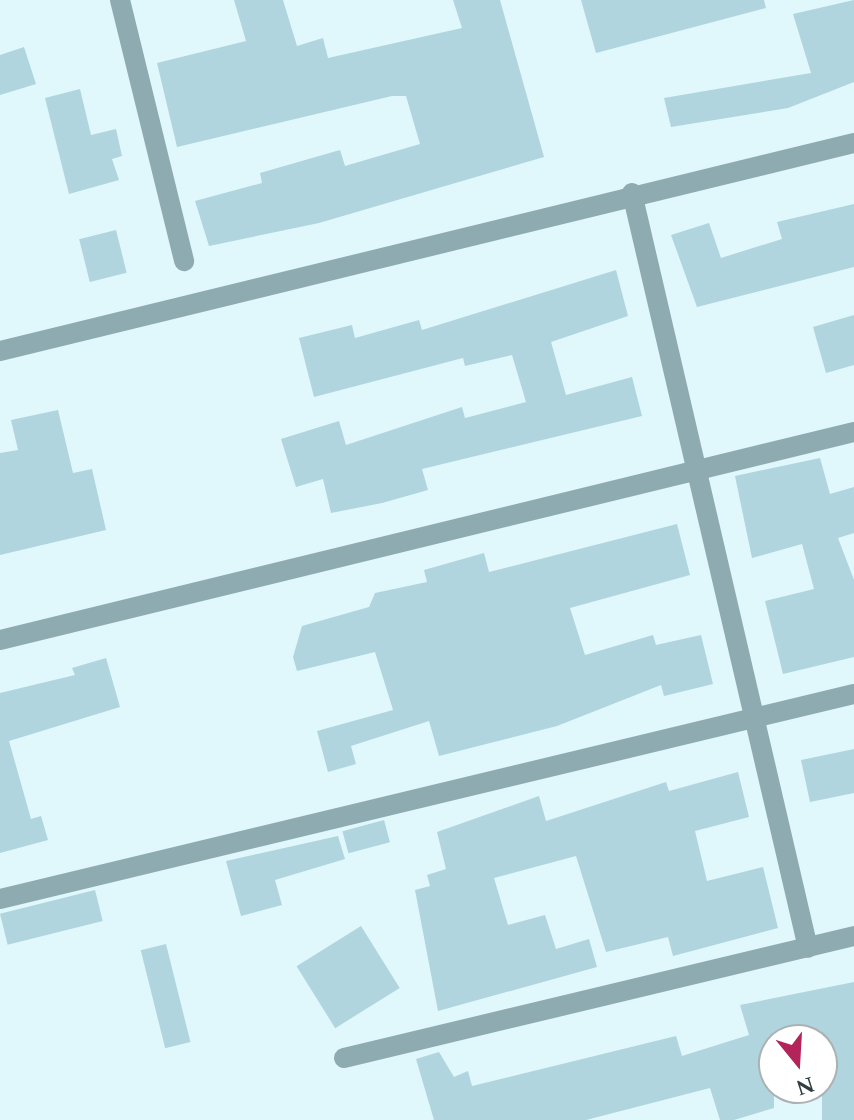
<!DOCTYPE html>
<style>
body{margin:0}
#map{position:relative;width:854px;height:1120px;overflow:hidden;background:#e0f7fc;font-family:Spectral,serif}
div>[style]{position:absolute}
[style*='--x']{left:calc(var(--x)*1px);top:calc(var(--y)*1px);width:calc(var(--w)*1px);rotate:calc(var(--a)*1deg)}
.building>*{inset:0;background:#b0d5de;transform-origin:0 0}
.street>*{height:20px;margin:-10px;padding:0 10px;transform-origin:10px;border-radius:10px;background:#8fabb2}
span{translate:-50% -50%;white-space:nowrap;text-align:center;line-height:1.15;-webkit-text-stroke:7px #fff;paint-order:stroke}
.north{position:absolute;left:758px;top:1024px;width:80px;height:80px;box-sizing:border-box;background:#fff;border:2px solid #acb2b3;border-radius:50%;rotate:162deg;font-size:22px;font-weight:700;line-height:32px;text-align:center;color:#303f42}
.north::after{content:'';display:block;margin:auto;width:28px;height:36px;background:#b3245a;clip-path:polygon(50% 0,100% 100%,50% 72%,0 100%)}
</style>
<div id="map">
<div class="building">
<i style="clip-path:polygon(234px 0,283px 0,297px 46px,323px 38px,328px 58px,462px 28px,453px 0,500px 0,544px 157px,319px 223px,209px 246px,195px 201px,262px 183px,260px 173px,340px 150px,345px 166px,420px 144px,406px 96px,392px 96px,177px 147px,157px 63px,246px 41px)"></i>
<i style="clip-path:polygon(581px 0,764px 0,766px 8px,596px 53px)"></i>
<i style="clip-path:polygon(854px 0,854px 82px,788px 108px,671px 127px,664px 98px,811px 73px,793px 14px)"></i>
<i style="clip-path:polygon(24px 47px,36px 84px,0 95px,0 55px)"></i>
<i style="clip-path:polygon(80px 89px,91px 135px,116px 129px,122px 156px,112px 159px,119px 180px,69px 194px,45px 98px)"></i>
<i style="clip-path:polygon(854px 204px,854px 267px,697px 307px,671px 235px,709px 223px,721px 258px,782px 239px,777px 222px)"></i>
<i style="left:116px;top:230px;width:44px;height:38px;rotate:76deg"></i>
<i style="clip-path:polygon(616px 270px,628px 316px,551px 342px,566px 395px,632px 377px,642px 416px,422px 469px,428px 490px,382px 503px,331px 513px,323px 479px,296px 487px,281px 439px,339px 421px,346px 445px,462px 407px,465px 418px,526px 402px,512px 355px,465px 366px,463px 358px,314px 397px,299px 338px,352px 325px,355px 338px,419px 320px,422px 330px)"></i>
<i style="clip-path:polygon(854px 315px,854px 365px,826px 373px,813px 327px)"></i>
<i style="clip-path:polygon(58px 410px,73px 473px,92px 469px,106px 530px,0 555px,0 453px,18px 450px,11px 420px)"></i>
<i style="clip-path:polygon(820px 458px,830px 494px,854px 487px,854px 533px,838px 538px,854px 580px,854px 657px,783px 674px,765px 601px,814px 589px,802px 544px,752px 558px,735px 476px)"></i>
<i style="clip-path:polygon(677px 524px,690px 575px,570px 608px,585px 655px,653px 635px,656px 645px,701px 635px,713px 684px,664px 696px,661px 685px,557px 726px,439px 756px,429px 721px,351px 746px,356px 764px,328px 772px,317px 731px,393px 710px,375px 652px,297px 671px,293px 657px,302px 626px,369px 607px,375px 593px,427px 582px,424px 570px,484px 553px,489px 572px)"></i>
<i style="clip-path:polygon(106px 658px,120px 707px,9px 741px,31px 819px,41px 816px,48px 840px,0 853px,0 693px,75px 675px,72px 668px)"></i>
<i style="clip-path:polygon(854px 749px,854px 793px,810px 802px,801px 760px)"></i>
<i style="clip-path:polygon(738px 772px,749px 817px,695px 831px,707px 881px,763px 867px,778px 928px,673px 956px,668px 937px,606px 952px,576px 856px,494px 878px,508px 925px,545px 915px,556px 949px,589px 939px,597px 967px,438px 1011px,415px 890px,430px 886px,427px 875px,446px 869px,437px 832px,539px 796px,546px 821px,666px 782px,669px 791px)"></i>
<i style="left:384px;top:820px;width:23px;height:43px;rotate:75deg"></i>
<i style="clip-path:polygon(338px 836px,345px 859px,275px 880px,282px 905px,241px 916px,226px 861px)"></i>
<i style="left:95px;top:890px;width:32px;height:98px;rotate:76deg"></i>
<i style="left:361px;top:926px;width:73px;height:76px;rotate:58deg"></i>
<i style="left:166px;top:944px;width:101px;height:26px;rotate:76deg"></i>
<i style="clip-path:polygon(854px 982px,854px 1120px,822px 1120px,822px 1040px,774px 1040px,774px 1108px,734px 1120px,720px 1120px,710px 1088px,586px 1120px,434px 1120px,416px 1059px,439px 1052px,454px 1077px,468px 1071px,472px 1086px,676px 1036px,682px 1056px,749px 1035px,740px 1005px)"></i>
</div>
<div class="street">
<i style="--x:120;--y:0;--w:269;--a:76.2"></i>
<i style="--x:632;--y:193;--w:775;--a:76.88"></i>
<i style="--x:0;--y:351;--w:879;--a:-13.69"></i>
<i style="--x:0;--y:640;--w:879;--a:-13.69"></i>
<i style="--x:0;--y:899;--w:878;--a:-13.5"></i>
<i style="--x:344;--y:1058;--w:524;--a:-13.45"></i>
</div>
<div class="north">N</div>
</div>
